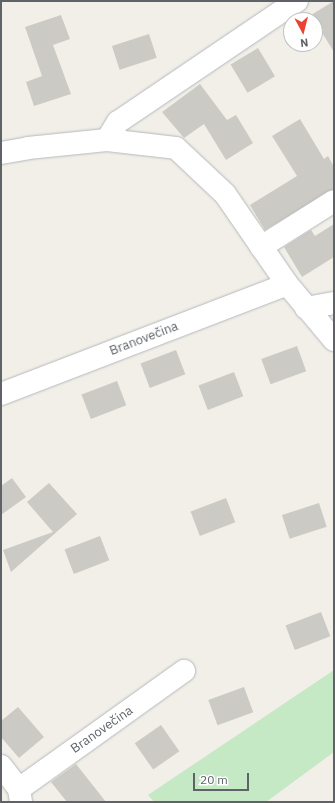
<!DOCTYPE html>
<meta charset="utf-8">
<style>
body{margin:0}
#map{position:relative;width:335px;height:803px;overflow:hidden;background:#f1efe8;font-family:"IBM Plex Sans",sans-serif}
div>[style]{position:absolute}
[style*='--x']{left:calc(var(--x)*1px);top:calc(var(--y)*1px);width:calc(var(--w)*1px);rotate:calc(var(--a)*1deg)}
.green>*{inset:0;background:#c5e8c5}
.building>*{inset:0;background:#cccac5;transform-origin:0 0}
.roads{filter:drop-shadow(0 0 1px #b5b8bc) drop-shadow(0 0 1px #b5b8bc)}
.street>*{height:22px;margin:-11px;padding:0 11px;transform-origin:11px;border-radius:11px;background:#fff}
span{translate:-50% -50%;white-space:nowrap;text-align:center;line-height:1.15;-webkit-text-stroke:3px #fff;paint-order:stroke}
.street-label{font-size:13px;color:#5f6368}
.frame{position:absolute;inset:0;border:2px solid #5f6368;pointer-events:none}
.north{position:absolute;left:283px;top:12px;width:40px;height:40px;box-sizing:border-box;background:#fff;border:1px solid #bfc1c3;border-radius:50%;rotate:173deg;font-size:11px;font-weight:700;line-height:16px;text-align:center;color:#5f6368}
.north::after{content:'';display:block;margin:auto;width:14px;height:18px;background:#ea4335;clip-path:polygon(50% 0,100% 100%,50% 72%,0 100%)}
.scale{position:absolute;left:193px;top:773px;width:56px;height:18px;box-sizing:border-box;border:2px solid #5f6368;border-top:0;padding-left:5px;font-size:12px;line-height:14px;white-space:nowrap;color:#5f6368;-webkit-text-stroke:3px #fff;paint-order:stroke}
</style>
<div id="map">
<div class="green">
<i style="clip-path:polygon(334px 670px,334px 752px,266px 802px,154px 802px,148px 795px)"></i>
</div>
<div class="building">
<i style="clip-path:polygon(334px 1px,334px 52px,311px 15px)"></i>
<i style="clip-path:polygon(61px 15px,70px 39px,53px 45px,71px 94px,34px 106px,26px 82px,42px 76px,25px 27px)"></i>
<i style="left:149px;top:34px;width:25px;height:39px;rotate:72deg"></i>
<i style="left:258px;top:48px;width:33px;height:32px;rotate:59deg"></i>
<i style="clip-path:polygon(200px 84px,227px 120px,236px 115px,253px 143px,226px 160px,204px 124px,184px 138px,162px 112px)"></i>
<i style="clip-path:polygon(300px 119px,324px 159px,328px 156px,334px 167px,334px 189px,265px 230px,250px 205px,297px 176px,272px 136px)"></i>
<i style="clip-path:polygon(334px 224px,334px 257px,302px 277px,284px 247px,311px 230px,315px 236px)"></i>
<i style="left:297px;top:346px;width:27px;height:38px;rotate:70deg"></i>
<i style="left:176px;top:350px;width:26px;height:38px;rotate:69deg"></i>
<i style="left:234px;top:372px;width:26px;height:38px;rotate:69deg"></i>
<i style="left:117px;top:381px;width:26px;height:38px;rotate:69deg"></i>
<i style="clip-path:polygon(12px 478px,26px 497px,1px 515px,1px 486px)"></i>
<i style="clip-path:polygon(49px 483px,77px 514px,11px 572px,3px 550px,53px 532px,27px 502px)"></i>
<i style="left:226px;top:498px;width:26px;height:38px;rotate:69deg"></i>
<i style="left:319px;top:503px;width:25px;height:39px;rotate:72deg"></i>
<i style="left:100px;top:536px;width:26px;height:38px;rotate:69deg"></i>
<i style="left:321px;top:612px;width:26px;height:38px;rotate:69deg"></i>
<i style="left:244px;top:687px;width:27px;height:38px;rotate:70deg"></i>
<i style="clip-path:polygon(18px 707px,44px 737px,19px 758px,1px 737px,1px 721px)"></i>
<i style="left:161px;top:725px;width:32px;height:32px;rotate:55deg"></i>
<i style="clip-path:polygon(76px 764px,106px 802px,67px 802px,51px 782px)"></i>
</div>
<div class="roads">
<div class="street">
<i style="--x:107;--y:140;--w:21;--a:-59"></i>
<i style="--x:118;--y:122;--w:216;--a:-34.1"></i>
<i style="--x:1;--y:153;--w:27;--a:-10"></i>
<i style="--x:28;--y:148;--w:79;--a:-5.8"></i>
<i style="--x:107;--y:140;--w:69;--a:6.6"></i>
<i style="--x:176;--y:148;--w:67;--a:43.2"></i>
<i style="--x:225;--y:194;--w:109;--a:55.4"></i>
<i style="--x:287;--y:284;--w:73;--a:50"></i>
<i style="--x:261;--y:247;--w:86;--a:-32.2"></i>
<i style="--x:306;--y:308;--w:28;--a:-10"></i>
<i style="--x:1;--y:394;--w:306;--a:-21"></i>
<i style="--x:1;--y:766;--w:29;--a:52"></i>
<i style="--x:19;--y:789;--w:13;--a:81"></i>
<i style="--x:19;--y:789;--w:203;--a:-35.6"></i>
</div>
</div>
<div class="street-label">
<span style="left:144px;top:339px;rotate:-21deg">Branovečina</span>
<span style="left:102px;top:730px;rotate:-35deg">Branovečina</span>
</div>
<div class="frame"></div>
<div class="north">N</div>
<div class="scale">20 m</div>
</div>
